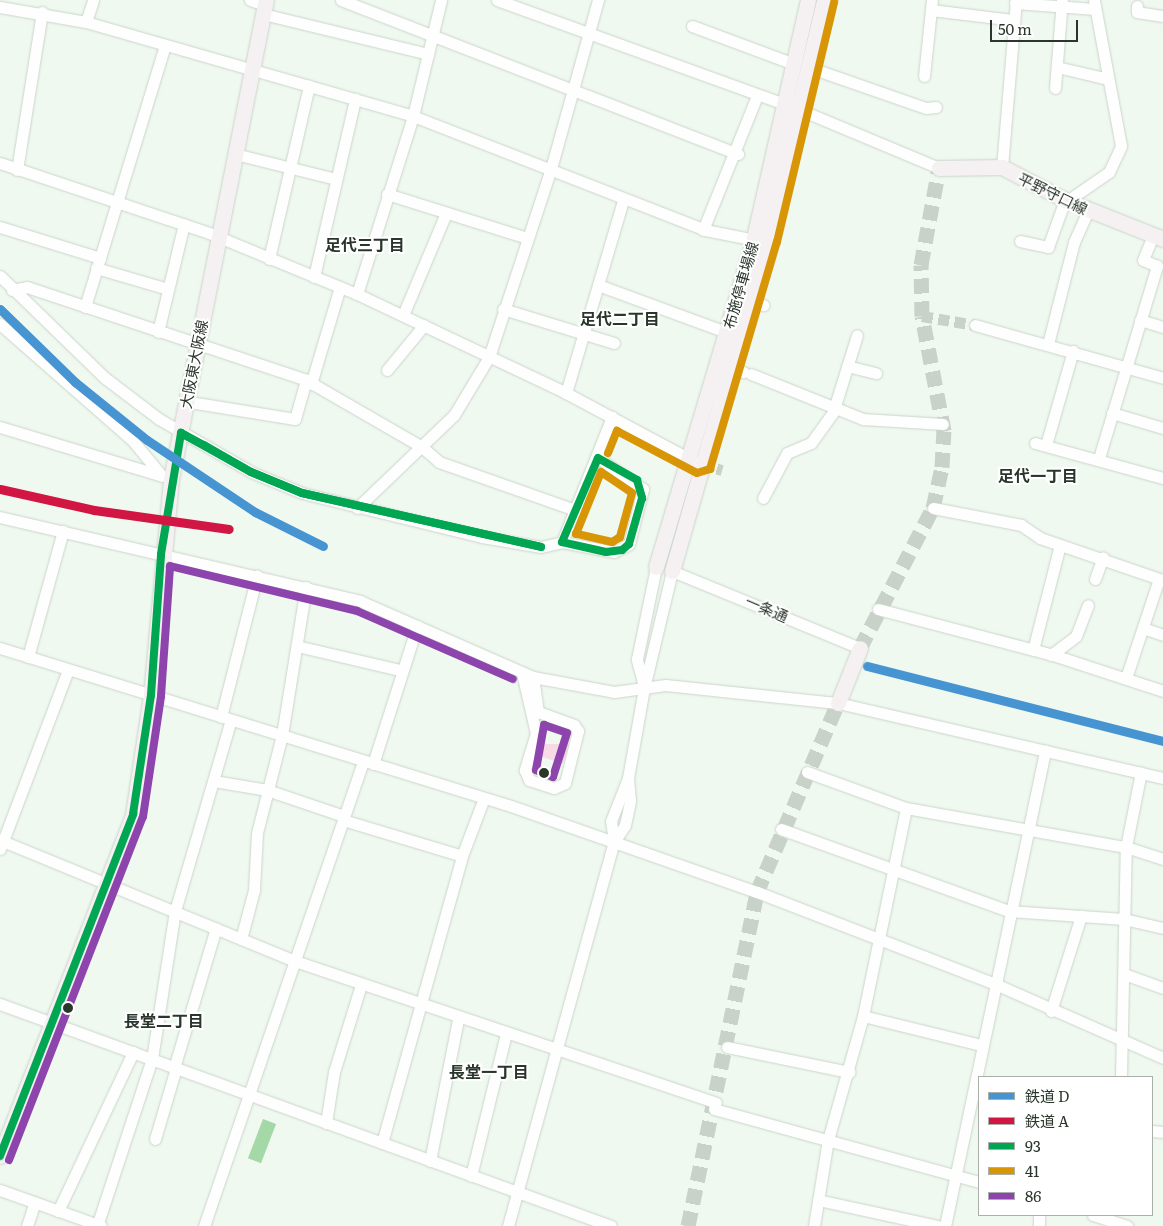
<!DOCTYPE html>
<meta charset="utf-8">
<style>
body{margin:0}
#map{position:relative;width:1163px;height:1226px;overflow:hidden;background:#f0f9f0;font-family:Literata,"Noto Sans JP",serif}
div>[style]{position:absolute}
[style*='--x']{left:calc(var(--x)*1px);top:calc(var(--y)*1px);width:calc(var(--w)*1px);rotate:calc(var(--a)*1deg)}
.green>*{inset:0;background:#f8dae6}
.water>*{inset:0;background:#a4d8a6;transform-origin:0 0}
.minor-tunnel>*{height:11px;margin-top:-5.5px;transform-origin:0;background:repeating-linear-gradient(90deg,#c8d2c9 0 11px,transparent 0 16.5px)}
.major-tunnel>*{height:15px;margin-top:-7.5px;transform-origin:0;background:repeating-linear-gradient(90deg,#c8d2c9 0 15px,transparent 0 23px)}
.roads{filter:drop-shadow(0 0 1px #cbd4cb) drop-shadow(0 0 1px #cbd4cb)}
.minor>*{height:11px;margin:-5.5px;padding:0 5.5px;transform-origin:5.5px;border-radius:5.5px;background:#fdfefd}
.major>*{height:15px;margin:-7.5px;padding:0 7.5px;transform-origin:7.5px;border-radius:7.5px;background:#f5f0f2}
.bus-1>*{height:8px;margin:-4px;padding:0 4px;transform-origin:4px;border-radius:4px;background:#00a651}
.bus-2>*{height:8px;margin:-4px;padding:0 4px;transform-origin:4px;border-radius:4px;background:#d89506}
.bus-3>*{height:8px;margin:-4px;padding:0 4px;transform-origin:4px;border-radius:4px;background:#8e44ad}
.rail-1>*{height:9px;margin:-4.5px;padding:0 4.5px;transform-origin:4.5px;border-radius:4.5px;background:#4694d1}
.rail-2>*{height:9px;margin:-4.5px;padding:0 4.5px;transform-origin:4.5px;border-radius:4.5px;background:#d21644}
.dots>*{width:14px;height:14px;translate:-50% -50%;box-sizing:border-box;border:2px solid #fff;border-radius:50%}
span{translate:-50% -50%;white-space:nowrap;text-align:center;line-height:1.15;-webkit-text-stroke:4px #fff;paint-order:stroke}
.street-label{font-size:15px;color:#2a362b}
.neighbourhood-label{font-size:16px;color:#2a362b;font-weight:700}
.legend{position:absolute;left:978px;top:1076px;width:175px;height:140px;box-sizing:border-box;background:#fff;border:1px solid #aaafaa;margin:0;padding:6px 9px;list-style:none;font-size:15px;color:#2a362b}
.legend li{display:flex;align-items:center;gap:10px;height:25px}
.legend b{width:25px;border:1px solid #aaafaa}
.scale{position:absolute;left:990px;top:20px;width:88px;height:22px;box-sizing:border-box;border:2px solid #2a362b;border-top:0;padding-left:6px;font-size:15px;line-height:18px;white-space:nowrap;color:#2a362b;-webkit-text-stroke:4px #fff;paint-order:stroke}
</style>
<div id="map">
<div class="green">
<i style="clip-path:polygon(545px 744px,570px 744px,563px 764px,540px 756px)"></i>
</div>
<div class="water">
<i style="left:263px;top:1119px;width:14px;height:42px;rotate:21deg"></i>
</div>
<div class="minor-tunnel">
<i style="--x:922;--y:316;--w:54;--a:9.6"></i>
<i style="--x:701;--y:464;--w:22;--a:16"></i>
</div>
<div class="major-tunnel">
<i style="--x:860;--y:648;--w:158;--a:-62.5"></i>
<i style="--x:933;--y:508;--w:42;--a:-77.6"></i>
<i style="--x:942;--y:467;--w:36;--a:-87"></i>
<i style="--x:944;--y:431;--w:117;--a:-100.8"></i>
<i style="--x:922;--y:316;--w:51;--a:-91.1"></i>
<i style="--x:921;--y:265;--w:99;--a:-79.5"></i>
<i style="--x:688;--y:1226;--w:341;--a:-78.3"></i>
<i style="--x:757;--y:892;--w:206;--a:-66.8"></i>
</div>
<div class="roads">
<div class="minor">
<i style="--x:250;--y:0;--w:16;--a:18"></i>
<i style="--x:341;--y:0;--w:426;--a:21.2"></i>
<i style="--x:497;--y:0;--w:320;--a:19.9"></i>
<i style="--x:798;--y:109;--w:153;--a:22.7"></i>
<i style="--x:1015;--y:3;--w:80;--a:4.3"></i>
<i style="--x:1137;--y:6;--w:6;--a:90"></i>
<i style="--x:1137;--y:12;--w:26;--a:9"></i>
<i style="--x:0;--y:7;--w:87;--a:9.9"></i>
<i style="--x:86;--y:22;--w:340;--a:16"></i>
<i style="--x:413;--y:116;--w:313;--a:21.3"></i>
<i style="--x:705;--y:230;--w:56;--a:11.3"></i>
<i style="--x:931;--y:10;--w:84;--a:6.9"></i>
<i style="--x:263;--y:14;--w:170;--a:13.6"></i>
<i style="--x:86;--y:22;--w:23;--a:-72"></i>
<i style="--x:692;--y:26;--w:109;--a:20.4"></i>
<i style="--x:808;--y:67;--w:125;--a:19.2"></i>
<i style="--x:926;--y:108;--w:10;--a:-6"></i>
<i style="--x:1057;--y:67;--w:52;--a:13.2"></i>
<i style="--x:924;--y:76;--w:76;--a:-84"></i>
<i style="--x:1055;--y:88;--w:88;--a:-85.5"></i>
<i style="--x:235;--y:154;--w:104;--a:13.9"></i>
<i style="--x:0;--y:163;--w:220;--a:18.5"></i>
<i style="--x:209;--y:233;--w:160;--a:22.4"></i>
<i style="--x:357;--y:294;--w:231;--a:25.3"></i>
<i style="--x:566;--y:393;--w:146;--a:28.1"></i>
<i style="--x:1002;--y:167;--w:168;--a:-85.2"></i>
<i style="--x:17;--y:170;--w:160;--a:-81"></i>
<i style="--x:387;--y:194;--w:147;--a:17.4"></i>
<i style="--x:1067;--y:201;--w:51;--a:-34.6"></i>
<i style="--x:1109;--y:172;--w:29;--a:-65"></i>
<i style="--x:1121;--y:146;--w:148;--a:-100.5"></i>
<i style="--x:0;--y:227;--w:105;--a:17.2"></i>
<i style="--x:703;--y:230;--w:144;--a:-68.1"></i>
<i style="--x:1020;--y:241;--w:29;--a:12"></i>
<i style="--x:1048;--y:247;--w:50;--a:-70.1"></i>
<i style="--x:269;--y:259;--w:178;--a:-77"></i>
<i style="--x:96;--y:268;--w:75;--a:16.3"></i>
<i style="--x:0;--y:276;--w:146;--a:44.2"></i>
<i style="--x:105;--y:378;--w:68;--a:37.2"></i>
<i style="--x:159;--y:419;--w:106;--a:29.9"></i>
<i style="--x:251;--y:472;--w:55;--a:22.4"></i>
<i style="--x:302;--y:493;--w:185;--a:13.7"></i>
<i style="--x:482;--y:537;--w:60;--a:9.6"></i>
<i style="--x:541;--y:547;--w:22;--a:-13"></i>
<i style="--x:562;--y:542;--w:135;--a:-68.2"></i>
<i style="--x:314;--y:277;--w:183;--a:-77"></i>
<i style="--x:598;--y:285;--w:136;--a:20.2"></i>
<i style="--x:12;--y:290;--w:15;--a:-11"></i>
<i style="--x:27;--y:287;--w:294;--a:18.4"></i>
<i style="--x:306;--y:380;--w:134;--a:30"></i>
<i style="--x:422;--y:447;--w:23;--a:41"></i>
<i style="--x:439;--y:462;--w:147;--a:19.4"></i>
<i style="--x:357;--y:294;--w:187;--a:-72.5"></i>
<i style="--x:413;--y:116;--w:119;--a:-76.4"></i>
<i style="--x:749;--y:301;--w:15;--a:16"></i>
<i style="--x:85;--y:307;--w:273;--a:-73"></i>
<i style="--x:503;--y:309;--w:116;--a:17"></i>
<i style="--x:403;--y:315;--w:111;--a:-67.1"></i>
<i style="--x:1140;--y:320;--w:24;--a:17"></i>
<i style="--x:0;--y:324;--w:177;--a:41.3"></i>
<i style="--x:133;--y:441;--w:45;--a:50.4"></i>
<i style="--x:975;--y:325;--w:195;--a:15.7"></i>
<i style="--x:158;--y:332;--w:111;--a:-76.5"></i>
<i style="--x:1048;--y:344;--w:105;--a:-75.7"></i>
<i style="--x:1074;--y:242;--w:34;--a:-66"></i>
<i style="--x:847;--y:366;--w:30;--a:14"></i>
<i style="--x:728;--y:368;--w:16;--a:15"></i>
<i style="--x:387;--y:370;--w:58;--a:-50.6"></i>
<i style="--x:751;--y:374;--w:121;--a:21.9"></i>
<i style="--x:863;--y:419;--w:80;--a:3.6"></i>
<i style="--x:311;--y:384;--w:101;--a:-73.4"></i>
<i style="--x:566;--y:393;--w:201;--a:-73.5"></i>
<i style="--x:196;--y:403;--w:100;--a:9.2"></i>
<i style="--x:295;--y:419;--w:41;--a:-74.2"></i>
<i style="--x:835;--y:406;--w:74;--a:-72.8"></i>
<i style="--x:1112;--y:413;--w:53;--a:16.4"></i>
<i style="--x:0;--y:427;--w:169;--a:16.8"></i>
<i style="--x:1035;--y:443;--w:133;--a:15.3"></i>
<i style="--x:1046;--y:445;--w:98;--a:-74"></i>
<i style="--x:1099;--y:458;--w:201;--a:-73.2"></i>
<i style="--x:1157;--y:266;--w:15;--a:-157"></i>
<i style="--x:1143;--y:260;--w:27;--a:-68"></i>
<i style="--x:763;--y:498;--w:51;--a:-61.9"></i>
<i style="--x:787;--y:453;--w:26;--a:-23"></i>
<i style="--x:811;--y:443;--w:44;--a:-54.2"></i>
<i style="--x:357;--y:508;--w:134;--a:-43.8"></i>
<i style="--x:454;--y:415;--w:68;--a:-58.9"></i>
<i style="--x:489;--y:357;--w:195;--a:-71.8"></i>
<i style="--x:550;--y:172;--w:179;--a:-74.4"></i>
<i style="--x:933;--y:508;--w:90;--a:10.9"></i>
<i style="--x:1021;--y:525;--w:23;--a:34"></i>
<i style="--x:1040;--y:538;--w:130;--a:18.9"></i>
<i style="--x:0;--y:517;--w:370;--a:13.1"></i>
<i style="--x:360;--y:601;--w:189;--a:23.7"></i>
<i style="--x:533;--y:677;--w:82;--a:10.5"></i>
<i style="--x:614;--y:692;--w:52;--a:-7.7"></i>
<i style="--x:666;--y:685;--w:173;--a:6"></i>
<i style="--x:838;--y:703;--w:334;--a:13"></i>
<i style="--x:562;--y:542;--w:53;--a:10.9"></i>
<i style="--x:614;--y:552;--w:17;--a:-28"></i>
<i style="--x:629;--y:544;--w:57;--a:-75.7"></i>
<i style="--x:643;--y:489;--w:55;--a:-145.4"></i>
<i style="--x:1095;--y:579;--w:23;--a:-70"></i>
<i style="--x:878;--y:609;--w:181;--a:14.7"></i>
<i style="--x:1053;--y:655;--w:116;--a:18.1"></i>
<i style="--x:1143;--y:628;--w:21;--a:19"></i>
<i style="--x:297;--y:646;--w:106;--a:13.1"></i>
<i style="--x:0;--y:648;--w:535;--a:17.18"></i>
<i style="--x:511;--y:806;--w:261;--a:19.3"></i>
<i style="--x:757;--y:892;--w:253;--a:21.1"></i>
<i style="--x:993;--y:983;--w:186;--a:23.8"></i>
<i style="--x:1033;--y:650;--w:108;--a:-75.6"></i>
<i style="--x:1051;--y:655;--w:31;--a:-37"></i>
<i style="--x:1076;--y:636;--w:33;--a:-69"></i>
<i style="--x:28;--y:657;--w:131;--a:-74.5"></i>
<i style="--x:522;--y:673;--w:62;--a:76.9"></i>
<i style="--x:536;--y:733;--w:39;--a:107"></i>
<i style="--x:525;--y:770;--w:11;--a:68"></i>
<i style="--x:529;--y:780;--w:26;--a:18"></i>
<i style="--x:554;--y:788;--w:12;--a:-24"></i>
<i style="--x:565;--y:783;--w:54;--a:-76"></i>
<i style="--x:578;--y:731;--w:7;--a:-124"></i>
<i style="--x:574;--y:725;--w:38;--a:-160"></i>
<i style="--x:538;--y:712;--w:35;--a:-98"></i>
<i style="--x:1126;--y:678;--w:104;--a:-71.6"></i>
<i style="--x:1159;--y:579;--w:4;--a:14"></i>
<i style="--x:644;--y:686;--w:28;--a:-105"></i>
<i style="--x:637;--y:659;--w:94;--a:-78.3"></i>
<i style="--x:221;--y:717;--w:146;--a:-75.7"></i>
<i style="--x:373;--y:764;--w:145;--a:-72.3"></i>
<i style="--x:807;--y:772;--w:105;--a:20"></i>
<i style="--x:906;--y:808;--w:223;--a:10.1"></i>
<i style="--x:1126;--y:847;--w:39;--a:18"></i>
<i style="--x:214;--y:781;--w:54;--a:9.6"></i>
<i style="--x:267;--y:790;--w:81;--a:18.7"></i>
<i style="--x:343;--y:820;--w:124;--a:16.8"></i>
<i style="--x:781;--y:829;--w:242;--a:19.8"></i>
<i style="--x:1009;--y:911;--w:115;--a:4"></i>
<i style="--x:1124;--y:919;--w:40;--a:13"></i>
<i style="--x:0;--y:840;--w:319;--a:22.3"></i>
<i style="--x:295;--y:961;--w:444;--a:18.6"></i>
<i style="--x:614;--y:842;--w:21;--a:-98"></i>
<i style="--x:611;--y:821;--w:46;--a:-68.4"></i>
<i style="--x:0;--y:849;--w:191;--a:-69.2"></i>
<i style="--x:241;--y:939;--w:51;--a:-75.1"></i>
<i style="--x:254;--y:890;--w:57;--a:-87"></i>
<i style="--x:257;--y:833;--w:101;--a:-75.7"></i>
<i style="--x:282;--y:735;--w:150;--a:-80.8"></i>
<i style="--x:1124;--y:974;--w:41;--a:19.7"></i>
<i style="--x:0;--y:1004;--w:650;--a:19.97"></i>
<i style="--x:1051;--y:1011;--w:100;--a:-72.5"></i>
<i style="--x:863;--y:1016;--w:122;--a:13.8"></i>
<i style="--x:727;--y:1047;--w:125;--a:11.6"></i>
<i style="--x:174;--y:1068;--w:146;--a:-73.3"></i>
<i style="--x:1121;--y:1077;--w:230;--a:-88.8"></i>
<i style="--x:1126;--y:847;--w:76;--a:-78.7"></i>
<i style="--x:714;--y:1109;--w:275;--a:15.4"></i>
<i style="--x:326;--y:1123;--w:52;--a:-81.1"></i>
<i style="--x:334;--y:1072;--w:91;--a:-72.8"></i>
<i style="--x:1152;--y:1131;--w:11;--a:5"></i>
<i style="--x:155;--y:1139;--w:74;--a:-73.5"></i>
<i style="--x:382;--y:1143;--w:298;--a:-74.4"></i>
<i style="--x:462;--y:856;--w:62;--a:-69.2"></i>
<i style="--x:430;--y:1161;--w:145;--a:-78.8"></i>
<i style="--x:471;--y:1176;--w:146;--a:-76.2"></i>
<i style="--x:0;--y:1190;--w:107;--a:19.6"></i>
<i style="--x:818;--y:1200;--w:122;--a:12.3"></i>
<i style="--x:58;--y:1211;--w:176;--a:-64.7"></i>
<i style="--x:1093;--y:1215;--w:36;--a:18"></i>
<i style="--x:27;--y:1226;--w:25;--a:-72"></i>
<i style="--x:97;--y:1226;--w:176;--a:-71.8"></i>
<i style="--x:152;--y:1059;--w:150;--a:-81.2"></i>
<i style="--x:175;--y:911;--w:199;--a:-73.7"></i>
<i style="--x:204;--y:1226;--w:490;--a:-71.1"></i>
<i style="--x:508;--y:1226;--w:398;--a:-74.6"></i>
<i style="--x:614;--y:842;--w:20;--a:-57"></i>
<i style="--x:625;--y:825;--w:25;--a:-78"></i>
<i style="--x:630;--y:801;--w:23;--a:-95"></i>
<i style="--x:628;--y:778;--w:91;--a:-79.9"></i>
<i style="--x:644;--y:688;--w:120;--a:-76.5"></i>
<i style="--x:672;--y:571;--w:203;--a:22.3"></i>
<i style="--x:814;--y:1226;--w:87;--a:-80.8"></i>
<i style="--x:828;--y:1140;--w:129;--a:-74.2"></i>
<i style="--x:863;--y:1016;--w:212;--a:-78.3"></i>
<i style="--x:945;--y:1226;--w:486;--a:-78.1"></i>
<i style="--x:1039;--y:1226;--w:11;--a:-90"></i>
</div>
<div class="major">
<i style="--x:939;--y:168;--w:63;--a:-0.9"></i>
<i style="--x:1002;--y:167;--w:71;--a:27.6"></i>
<i style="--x:1065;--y:200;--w:105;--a:21.7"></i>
<i style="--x:656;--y:567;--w:339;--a:-73.4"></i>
<i style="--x:753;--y:242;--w:248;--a:-77.2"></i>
<i style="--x:672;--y:571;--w:344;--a:-74"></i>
<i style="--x:767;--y:240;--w:247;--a:-76.6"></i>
<i style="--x:838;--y:703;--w:59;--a:-68.2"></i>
<i style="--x:0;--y:1156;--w:367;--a:-68.7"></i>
<i style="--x:133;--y:814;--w:120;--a:-81.4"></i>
<i style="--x:151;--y:695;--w:217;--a:-84.7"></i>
<i style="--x:171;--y:479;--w:488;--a:-78.8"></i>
</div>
</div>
<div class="bus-1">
<i style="--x:181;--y:433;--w:26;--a:28"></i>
<i style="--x:204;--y:445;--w:54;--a:29.9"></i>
<i style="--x:251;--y:472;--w:80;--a:-150.9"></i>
<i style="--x:598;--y:458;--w:45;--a:29.4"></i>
<i style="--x:637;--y:480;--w:19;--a:74"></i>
<i style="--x:642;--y:498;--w:48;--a:105.8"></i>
<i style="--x:629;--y:544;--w:9;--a:139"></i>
<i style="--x:622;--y:550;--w:16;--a:173"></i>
<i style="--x:606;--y:552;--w:45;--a:-167.2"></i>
<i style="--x:562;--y:542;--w:91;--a:-66.8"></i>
<i style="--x:251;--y:472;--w:55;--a:22.4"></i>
<i style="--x:251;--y:472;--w:55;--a:22.4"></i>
<i style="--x:302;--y:493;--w:245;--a:12.7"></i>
<i style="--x:302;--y:493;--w:245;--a:12.7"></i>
<i style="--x:0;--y:1156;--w:367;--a:-68.7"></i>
<i style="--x:133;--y:814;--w:120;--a:-81.4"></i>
<i style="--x:151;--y:695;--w:141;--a:-85.9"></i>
<i style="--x:161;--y:554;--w:123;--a:-80.6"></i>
</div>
<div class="bus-2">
<i style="--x:608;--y:453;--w:24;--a:-68"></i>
<i style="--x:617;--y:431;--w:90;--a:27.7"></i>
<i style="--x:697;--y:473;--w:14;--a:-17"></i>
<i style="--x:710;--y:469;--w:237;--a:-73.6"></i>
<i style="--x:777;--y:242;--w:247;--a:-76.6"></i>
<i style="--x:601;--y:472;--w:37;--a:34"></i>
<i style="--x:632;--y:493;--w:46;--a:105.3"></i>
<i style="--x:620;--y:537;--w:9;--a:148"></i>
<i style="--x:612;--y:542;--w:37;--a:-167"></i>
<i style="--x:576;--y:534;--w:67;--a:-68"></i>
</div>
<div class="bus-3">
<i style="--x:544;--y:725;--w:24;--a:19"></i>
<i style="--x:567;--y:733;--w:46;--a:107.7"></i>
<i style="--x:553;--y:777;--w:18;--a:-158"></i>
<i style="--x:536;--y:770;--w:46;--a:-79.9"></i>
<i style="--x:9;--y:1160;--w:368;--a:-68.7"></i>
<i style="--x:143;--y:817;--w:122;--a:-81.5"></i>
<i style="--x:161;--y:696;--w:130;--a:-86"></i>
<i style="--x:170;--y:566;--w:192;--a:13.5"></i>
<i style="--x:357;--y:611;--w:170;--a:23.6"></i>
</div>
<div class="rail-1">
<i style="--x:0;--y:309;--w:105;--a:44.2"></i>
<i style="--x:75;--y:382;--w:92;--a:38.9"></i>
<i style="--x:147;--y:440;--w:130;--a:33.7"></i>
<i style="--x:255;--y:512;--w:76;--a:26.6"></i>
<i style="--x:867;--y:666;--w:305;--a:14.2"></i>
</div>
<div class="rail-2">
<i style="--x:0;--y:489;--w:96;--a:12.6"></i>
<i style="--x:94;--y:510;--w:136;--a:8"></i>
</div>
<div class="dots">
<i style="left:544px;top:773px;background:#2a362b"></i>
<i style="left:68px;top:1008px;background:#2a362b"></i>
</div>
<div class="street-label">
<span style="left:1053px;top:193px;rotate:26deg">平野守口線</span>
<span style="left:740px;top:285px;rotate:-74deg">布施停車場線</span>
<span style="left:193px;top:364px;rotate:-79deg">大阪東大阪線</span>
<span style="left:767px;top:608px;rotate:23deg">一条通</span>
</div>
<div class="neighbourhood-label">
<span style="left:365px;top:244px">足代三丁目</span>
<span style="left:620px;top:318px">足代二丁目</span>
<span style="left:1038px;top:475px">足代一丁目</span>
<span style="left:164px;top:1020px">長堂二丁目</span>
<span style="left:489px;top:1071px">長堂一丁目</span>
</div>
<ul class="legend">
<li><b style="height:6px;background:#4694d1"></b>鉄道 D</li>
<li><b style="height:6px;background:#d21644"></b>鉄道 A</li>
<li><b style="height:6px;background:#00a651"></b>93</li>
<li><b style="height:6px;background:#d89506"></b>41</li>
<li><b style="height:6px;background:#8e44ad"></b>86</li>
</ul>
<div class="scale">50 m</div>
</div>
